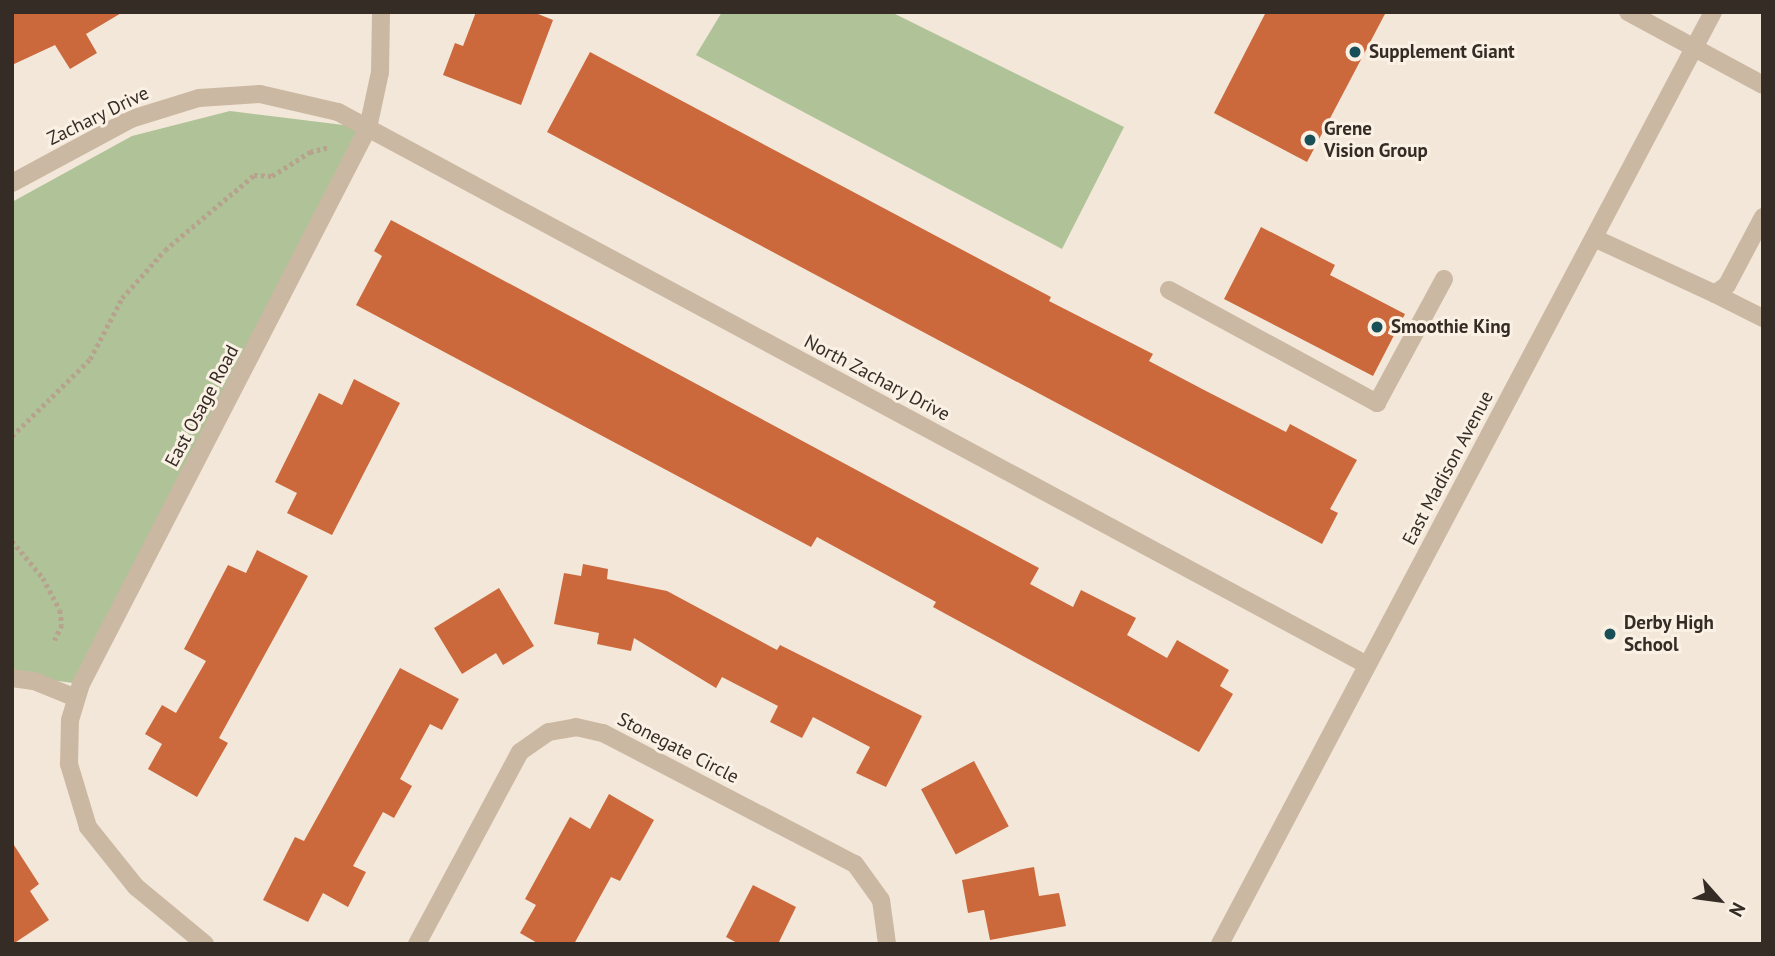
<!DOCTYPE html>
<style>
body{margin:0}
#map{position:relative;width:1775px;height:956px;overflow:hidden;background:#f2e7d8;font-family:"PT Sans",sans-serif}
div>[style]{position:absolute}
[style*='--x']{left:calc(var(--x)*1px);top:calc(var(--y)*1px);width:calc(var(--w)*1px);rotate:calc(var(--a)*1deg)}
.green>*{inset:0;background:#b0c297}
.building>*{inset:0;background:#cc693c;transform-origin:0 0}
.path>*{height:4.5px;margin-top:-2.25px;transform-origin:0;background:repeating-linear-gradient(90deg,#b6a28d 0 3.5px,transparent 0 7px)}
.service>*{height:18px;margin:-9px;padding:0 9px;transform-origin:9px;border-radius:9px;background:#cbb8a3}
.minor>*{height:18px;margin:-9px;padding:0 9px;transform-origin:9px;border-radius:9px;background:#cbb8a3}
.tertiary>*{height:18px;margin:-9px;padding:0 9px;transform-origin:9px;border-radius:9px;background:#cbb8a3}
.dots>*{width:19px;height:19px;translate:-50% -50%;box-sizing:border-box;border:4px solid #faf1e4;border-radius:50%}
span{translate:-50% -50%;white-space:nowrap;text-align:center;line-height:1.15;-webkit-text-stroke:6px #faf1e4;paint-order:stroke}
.poi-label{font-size:19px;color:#352c26;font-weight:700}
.left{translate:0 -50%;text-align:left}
.street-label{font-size:19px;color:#352c26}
.frame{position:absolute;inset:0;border:14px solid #352c26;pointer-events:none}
.north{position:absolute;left:1684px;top:865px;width:70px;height:70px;-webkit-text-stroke:5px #faf1e4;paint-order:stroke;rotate:118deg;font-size:19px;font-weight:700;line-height:28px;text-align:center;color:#352c26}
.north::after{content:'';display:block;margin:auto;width:24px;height:32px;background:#352c26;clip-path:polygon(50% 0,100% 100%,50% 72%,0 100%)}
</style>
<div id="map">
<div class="green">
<i style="clip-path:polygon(722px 12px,891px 12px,1124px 127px,1062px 249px,696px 55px)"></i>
<i style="clip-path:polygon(230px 111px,368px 128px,81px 684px,12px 675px,12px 202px,132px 136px)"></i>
</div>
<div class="building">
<i style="clip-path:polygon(12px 12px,123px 12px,86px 34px,97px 53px,70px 69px,55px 45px,12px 65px)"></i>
<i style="clip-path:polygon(476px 12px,533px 12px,553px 20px,521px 105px,443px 75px,455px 43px,463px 46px)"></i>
<i style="clip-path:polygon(1266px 12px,1386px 12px,1307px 162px,1214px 113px)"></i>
<i style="clip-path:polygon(590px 52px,1051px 297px,1049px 301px,1153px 354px,1149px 361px,1206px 391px,1286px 432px,1290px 424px,1357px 460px,1330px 509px,1338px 513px,1322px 544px,547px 132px)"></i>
<i style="clip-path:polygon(391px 220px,1039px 568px,1030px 584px,1073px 607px,1081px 590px,1136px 618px,1127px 635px,1167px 658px,1177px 640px,1229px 670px,1220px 686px,1233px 694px,1199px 752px,933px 607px,936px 602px,817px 537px,811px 547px,356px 305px,382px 256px,374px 251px)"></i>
<i style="clip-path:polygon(1261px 227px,1335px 265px,1330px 275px,1405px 314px,1373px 376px,1224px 299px)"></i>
<i style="clip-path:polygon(354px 379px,400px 403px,332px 535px,287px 513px,297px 493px,275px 482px,319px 393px,342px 405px)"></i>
<i style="clip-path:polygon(257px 550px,308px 576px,219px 738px,228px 743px,197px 797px,148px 769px,162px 744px,145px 734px,162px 705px,176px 713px,206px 661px,184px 649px,228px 565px,246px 573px)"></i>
<i style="clip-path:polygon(583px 564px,608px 569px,607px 579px,667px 591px,777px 650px,780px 645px,922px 716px,886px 787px,856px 773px,870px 747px,813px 717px,802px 738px,770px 722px,778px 706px,722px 677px,716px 688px,634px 638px,631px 651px,597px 644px,599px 633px,554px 624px,564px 573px,581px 576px)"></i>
<i style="clip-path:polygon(499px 588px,534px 646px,503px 665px,496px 653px,462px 674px,434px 628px)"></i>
<i style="clip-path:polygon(400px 668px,459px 699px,442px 730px,430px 724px,400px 779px,412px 786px,394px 818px,383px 812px,353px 866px,366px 872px,348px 907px,323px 893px,308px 922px,263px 900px,295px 837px,304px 841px)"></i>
<i style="left:974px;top:761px;width:74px;height:60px;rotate:62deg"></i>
<i style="clip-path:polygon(609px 794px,654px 820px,620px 881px,611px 877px,574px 944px,539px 944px,520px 933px,536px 905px,525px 899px,570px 817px,590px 829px)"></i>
<i style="clip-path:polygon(12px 842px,39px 884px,30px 891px,49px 920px,13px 944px)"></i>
<i style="clip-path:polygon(1034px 867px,1039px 896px,1059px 893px,1066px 926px,990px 940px,984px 910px,968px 913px,962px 880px)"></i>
<i style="clip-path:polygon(753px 885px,796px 907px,778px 944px,739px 944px,726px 937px)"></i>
</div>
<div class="path">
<i style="--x:12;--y:436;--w:110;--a:-44.6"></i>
<i style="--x:90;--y:359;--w:69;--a:-62.3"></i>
<i style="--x:122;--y:298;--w:64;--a:-48.1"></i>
<i style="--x:165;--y:250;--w:116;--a:-40.1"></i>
<i style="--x:254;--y:175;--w:18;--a:3"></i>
<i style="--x:272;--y:176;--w:45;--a:-32.3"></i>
<i style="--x:310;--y:152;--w:20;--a:-15"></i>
<i style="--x:12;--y:541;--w:48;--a:50"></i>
<i style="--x:43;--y:578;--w:36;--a:62"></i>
<i style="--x:60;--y:610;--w:15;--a:82"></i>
<i style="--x:62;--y:625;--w:17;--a:115"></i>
</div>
<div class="service">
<i style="--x:1628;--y:12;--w:153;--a:28.4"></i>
<i style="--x:1594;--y:238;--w:133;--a:24.8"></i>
<i style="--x:1715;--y:294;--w:15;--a:-37"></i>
<i style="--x:1727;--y:285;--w:77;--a:-62.1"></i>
<i style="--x:1169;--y:290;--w:237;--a:28.5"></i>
<i style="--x:1377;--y:403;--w:141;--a:-61.6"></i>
<i style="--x:1715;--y:294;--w:54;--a:26.6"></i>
</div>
<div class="minor">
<i style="--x:12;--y:183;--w:135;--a:-28.3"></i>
<i style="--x:131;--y:119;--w:71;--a:-17.2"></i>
<i style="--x:199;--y:98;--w:61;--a:-3.8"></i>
<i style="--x:260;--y:94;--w:80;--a:13"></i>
<i style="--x:338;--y:112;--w:1168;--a:28.25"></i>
<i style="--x:12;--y:678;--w:22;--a:8"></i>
<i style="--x:34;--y:681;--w:45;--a:22"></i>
<i style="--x:205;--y:944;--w:89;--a:-140.4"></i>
<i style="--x:136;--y:887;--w:77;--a:-128.7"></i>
<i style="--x:88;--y:827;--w:66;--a:-106.8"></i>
<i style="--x:69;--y:764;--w:44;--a:-88.7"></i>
<i style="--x:70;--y:720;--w:38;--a:-73"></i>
<i style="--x:81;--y:684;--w:626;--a:-62.7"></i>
<i style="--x:368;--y:128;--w:57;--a:-77.9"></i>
<i style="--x:380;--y:72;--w:60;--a:-89"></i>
<i style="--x:417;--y:944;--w:218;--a:-61.8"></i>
<i style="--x:520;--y:752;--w:35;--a:-35"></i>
<i style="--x:549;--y:732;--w:27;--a:-10"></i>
<i style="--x:576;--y:727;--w:28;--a:13"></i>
<i style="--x:603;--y:733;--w:284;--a:27.5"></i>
<i style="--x:855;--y:864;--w:44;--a:54.2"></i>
<i style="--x:881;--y:900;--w:44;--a:82.2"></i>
</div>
<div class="tertiary">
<i style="--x:1220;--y:944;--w:1054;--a:-62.12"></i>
</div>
<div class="dots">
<i style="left:1355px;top:52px;background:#195058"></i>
<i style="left:1310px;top:140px;background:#195058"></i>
<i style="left:1377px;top:327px;background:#195058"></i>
<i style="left:1610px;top:634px;background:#195058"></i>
</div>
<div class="poi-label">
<span class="left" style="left:1369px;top:52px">Supplement Giant</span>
<span class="left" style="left:1324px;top:140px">Grene<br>Vision Group</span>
<span class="left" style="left:1391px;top:327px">Smoothie King</span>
<span class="left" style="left:1624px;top:634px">Derby High<br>School</span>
</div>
<div class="street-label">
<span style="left:98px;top:116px;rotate:-26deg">Zachary Drive</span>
<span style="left:877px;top:378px;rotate:28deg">North Zachary Drive</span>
<span style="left:202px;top:406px;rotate:-62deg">East Osage Road</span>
<span style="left:1448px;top:468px;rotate:-62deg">East Madison Avenue</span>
<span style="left:678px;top:748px;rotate:27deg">Stonegate Circle</span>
</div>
<div class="frame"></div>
<div class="north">N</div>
</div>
